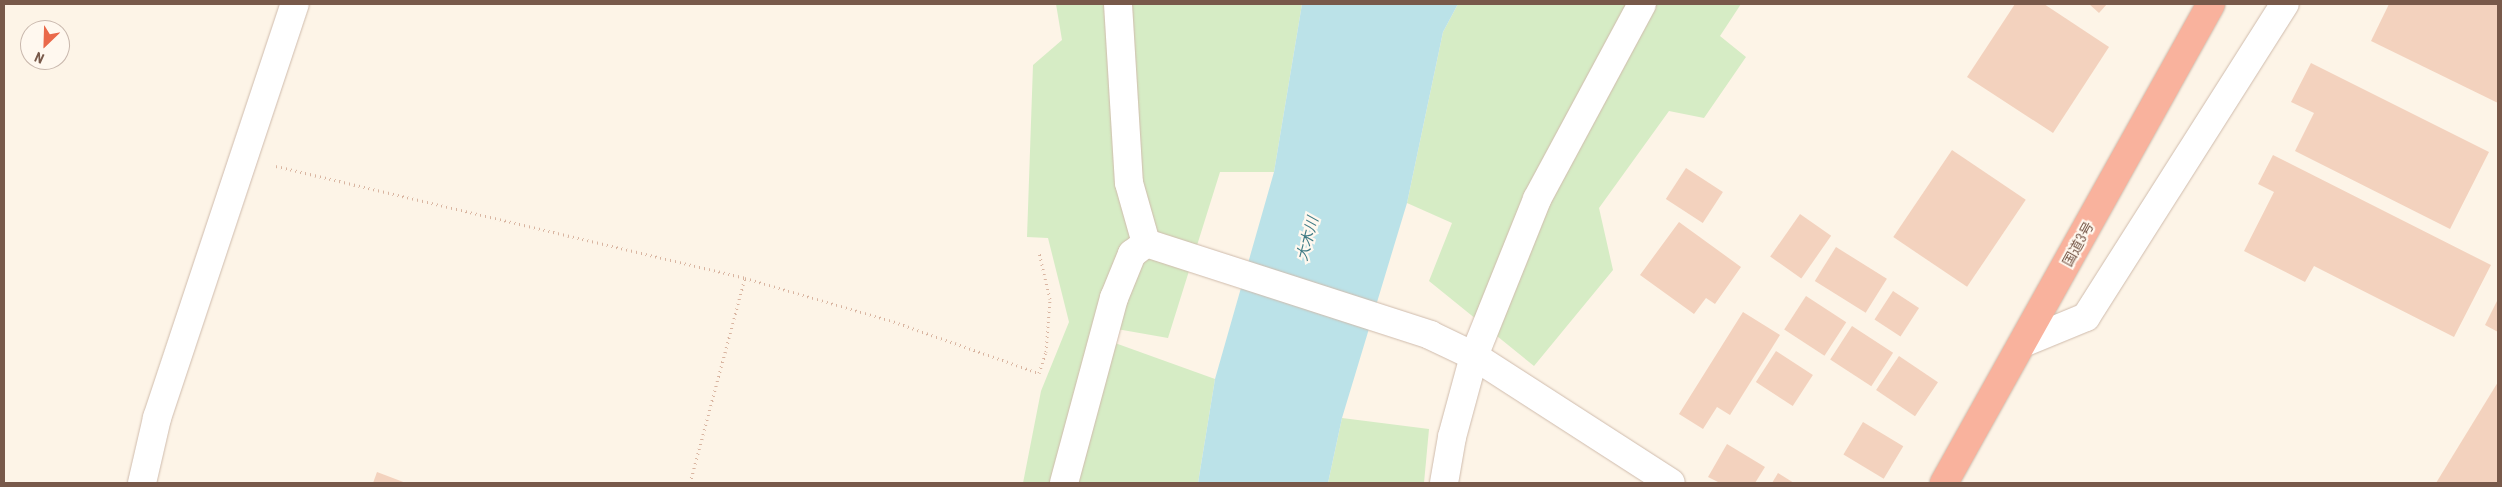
<!DOCTYPE html>
<meta charset="utf-8">
<style>
body{margin:0}
#map{position:relative;width:2502px;height:487px;overflow:hidden;background:#fdf4e7;font-family:"Roboto Condensed","Noto Sans JP",sans-serif}
div>[style]{position:absolute}
[style*='--x']{left:calc(var(--x)*1px);top:calc(var(--y)*1px);width:calc(var(--w)*1px);rotate:calc(var(--a)*1deg)}
.green>*{inset:0;background:#d6ecc5}
.water>*{inset:0;background:#bbe2e8}
.building>*{inset:0;background:#f3d2be;transform-origin:0 0}
.path>*{height:3px;margin-top:-1.5px;transform-origin:0;background:repeating-linear-gradient(90deg,#d9b5a1 0 1px,transparent 0 5px)}
.roads{filter:drop-shadow(0 0 1px #cfbbac) drop-shadow(0 0 1px #cfbbac)}
.street>*{height:28px;margin:-14px;padding:0 14px;transform-origin:14px;border-radius:14px;background:#fff}
.secondary>*{height:28px;margin:-14px;padding:0 14px;transform-origin:14px;border-radius:14px;background:#fff}
.highway>*{height:28px;margin:-14px;padding:0 14px;transform-origin:14px;border-radius:14px;background:#f9b29d}
span{translate:-50% -50%;white-space:nowrap;text-align:center;line-height:1.15;-webkit-text-stroke:4.5px #fff8ef;paint-order:stroke}
.street-label{font-size:14px;color:#78594a}
.water-label{font-size:15px;color:#407b85;font-style:italic}
.frame{position:absolute;inset:0;border:5px solid #78594a;pointer-events:none}
.north{position:absolute;left:20px;top:20px;width:50px;height:50px;box-sizing:border-box;background:#fff8ef;border:1px solid #c9b8ad;border-radius:50%;rotate:204deg;font-size:14px;font-weight:700;line-height:20px;text-align:center;color:#78594a}
.north::after{content:'';display:block;margin:auto;width:18px;height:22px;background:#ea694a;clip-path:polygon(50% 0,100% 100%,50% 72%,0 100%)}
</style>
<div id="map">
<div class="green">
<i style="clip-path:polygon(1056px 4px,1302px 4px,1274px 172px,1220px 172px,1168px 338px,1094px 325px,1054px 483px,1023px 483px,1041px 391px,1069px 322px,1048px 238px,1027px 237px,1033px 65px,1062px 40px)"></i>
<i style="clip-path:polygon(1458px 4px,1741px 4px,1720px 36px,1746px 57px,1704px 118px,1669px 111px,1599px 208px,1613px 270px,1534px 366px,1429px 281px,1452px 223px,1407px 203px,1443px 32px)"></i>
<i style="clip-path:polygon(1115px 343px,1215px 379px,1198px 483px,1073px 483px)"></i>
<i style="clip-path:polygon(1342px 418px,1429px 429px,1424px 483px,1328px 483px)"></i>
</div>
<div class="water">
<i style="clip-path:polygon(1302px 4px,1458px 4px,1443px 32px,1407px 203px,1342px 418px,1328px 483px,1198px 483px,1215px 379px,1274px 172px)"></i>
</div>
<div class="building">
<i style="clip-path:polygon(2015px 4px,2044px 4px,2109px 47px,2053px 133px,1967px 77px)"></i>
<i style="clip-path:polygon(2089px 4px,2107px 4px,2099px 13px)"></i>
<i style="clip-path:polygon(2389px 4px,2498px 4px,2498px 103px,2371px 41px)"></i>
<i style="clip-path:polygon(2311px 63px,2489px 152px,2450px 229px,2295px 151px,2314px 113px,2291px 102px)"></i>
<i style="left:1952px;top:150px;width:89px;height:105px;rotate:34deg"></i>
<i style="clip-path:polygon(2273px 155px,2491px 265px,2454px 337px,2314px 266px,2305px 282px,2244px 251px,2274px 192px,2258px 184px)"></i>
<i style="left:1686px;top:168px;width:44px;height:37px;rotate:33deg"></i>
<i style="left:1800px;top:214px;width:38px;height:52px;rotate:35deg"></i>
<i style="clip-path:polygon(1679px 222px,1741px 267px,1715px 304px,1706px 298px,1694px 314px,1640px 275px)"></i>
<i style="left:1836px;top:247px;width:60px;height:40px;rotate:32deg"></i>
<i style="left:1893px;top:291px;width:31px;height:34px;rotate:33deg"></i>
<i style="left:1806px;top:296px;width:48px;height:40px;rotate:33deg"></i>
<i style="clip-path:polygon(2498px 299px,2498px 332px,2485px 325px)"></i>
<i style="clip-path:polygon(1743px 312px,1780px 335px,1730px 415px,1717px 407px,1703px 429px,1679px 414px)"></i>
<i style="left:1852px;top:326px;width:49px;height:40px;rotate:33deg"></i>
<i style="left:1776px;top:351px;width:44px;height:37px;rotate:33deg"></i>
<i style="left:1899px;top:356px;width:47px;height:41px;rotate:34deg"></i>
<i style="clip-path:polygon(2498px 382px,2498px 483px,2436px 483px)"></i>
<i style="left:1863px;top:422px;width:47px;height:38px;rotate:31deg"></i>
<i style="clip-path:polygon(1727px 444px,1765px 467px,1755px 483px,1720px 483px,1708px 477px)"></i>
<i style="clip-path:polygon(377px 472px,406px 483px,373px 483px)"></i>
<i style="clip-path:polygon(1778px 473px,1794px 483px,1772px 483px)"></i>
</div>
<div class="path">
<i style="--x:276;--y:166;--w:482;--a:13.4"></i>
<i style="--x:745;--y:278;--w:150;--a:16.3"></i>
<i style="--x:889;--y:320;--w:159;--a:19.5"></i>
<i style="--x:1039;--y:373;--w:22;--a:-72"></i>
<i style="--x:1046;--y:352;--w:53;--a:-85.7"></i>
<i style="--x:1050;--y:299;--w:48;--a:-103.2"></i>
<i style="--x:690;--y:483;--w:212;--a:-75"></i>
</div>
<div class="roads">
<div class="street">
<i style="--x:2023;--y:343;--w:68;--a:-22.4"></i>
<i style="--x:2086;--y:317;--w:371;--a:-57.6"></i>
<i style="--x:142;--y:483;--w:67;--a:-77"></i>
<i style="--x:157;--y:418;--w:436;--a:-71.6"></i>
<i style="--x:1064;--y:483;--w:192;--a:-74.9"></i>
<i style="--x:1114;--y:298;--w:48;--a:-67.8"></i>
<i style="--x:1132;--y:254;--w:18;--a:-38"></i>
<i style="--x:1146;--y:243;--w:299;--a:17.9"></i>
<i style="--x:1430;--y:335;--w:49;--a:25.5"></i>
<i style="--x:1474;--y:356;--w:234;--a:32.8"></i>
<i style="--x:1444;--y:483;--w:47;--a:-80.1"></i>
<i style="--x:1452;--y:437;--w:84;--a:-74.8"></i>
<i style="--x:1474;--y:356;--w:169;--a:-68.1"></i>
<i style="--x:1537;--y:199;--w:221;--a:-61.7"></i>
</div>
<div class="secondary">
<i style="--x:1118;--y:4;--w:179;--a:86.5"></i>
<i style="--x:1129;--y:183;--w:62;--a:74.2"></i>
</div>
<div class="highway">
<i style="--x:1944;--y:483;--w:548;--a:-60.86"></i>
</div>
</div>
<div class="street-label">
<span style="left:2078px;top:244px;rotate:-61deg">国道3号</span>
</div>
<div class="water-label">
<span style="left:1308px;top:239px;rotate:-75deg">大木川</span>
</div>
<div class="frame"></div>
<div class="north">N</div>
</div>
